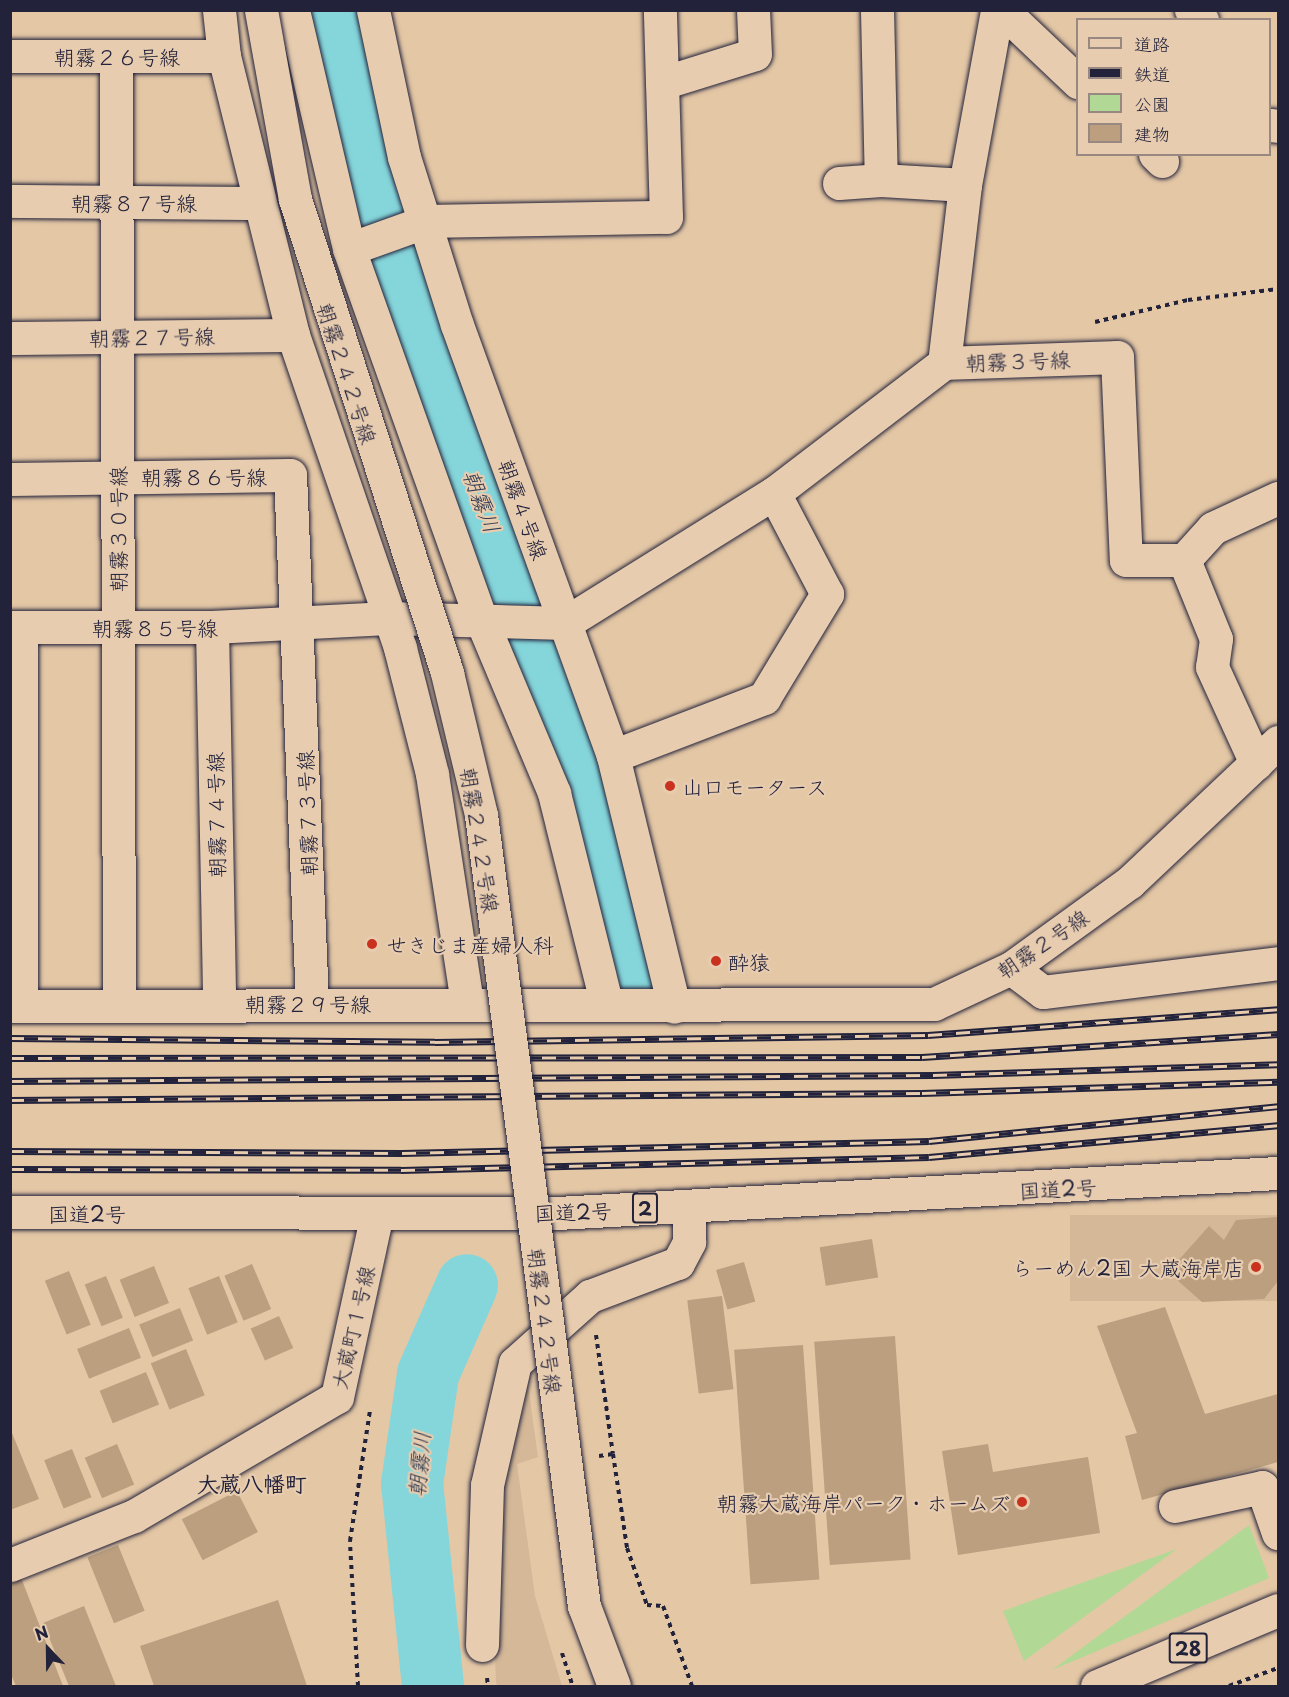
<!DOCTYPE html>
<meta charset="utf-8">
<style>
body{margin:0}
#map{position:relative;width:1289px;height:1697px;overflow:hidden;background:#e4c7a5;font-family:"Playpen Sans","Klee One",sans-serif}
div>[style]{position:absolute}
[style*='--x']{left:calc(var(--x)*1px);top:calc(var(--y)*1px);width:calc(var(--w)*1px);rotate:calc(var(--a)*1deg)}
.built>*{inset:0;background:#d4b898;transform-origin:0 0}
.green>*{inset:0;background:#b1d995}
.river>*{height:62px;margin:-31px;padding:0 31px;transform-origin:31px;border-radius:31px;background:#85d6db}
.building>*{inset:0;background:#bb9f7f;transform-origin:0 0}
.path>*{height:4px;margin-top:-2px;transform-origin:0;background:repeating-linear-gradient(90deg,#22223b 0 4.5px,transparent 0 9px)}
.roads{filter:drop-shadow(0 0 2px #22223b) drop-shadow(0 0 2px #22223b)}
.minor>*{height:33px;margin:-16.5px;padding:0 16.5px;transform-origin:16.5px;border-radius:16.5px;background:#e7ccaf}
.highway>*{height:33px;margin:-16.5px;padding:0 16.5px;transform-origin:16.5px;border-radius:16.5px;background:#e7ccaf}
.rail>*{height:7px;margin-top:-3.5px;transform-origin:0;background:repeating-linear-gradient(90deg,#e7ccaf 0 14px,#22223b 0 28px);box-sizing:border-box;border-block:2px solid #22223b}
.bridges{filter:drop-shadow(0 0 2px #22223b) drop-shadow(0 0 2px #22223b)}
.minor-bridge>*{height:33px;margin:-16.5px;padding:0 16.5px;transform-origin:16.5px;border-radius:16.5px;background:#e7ccaf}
.dots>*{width:16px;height:16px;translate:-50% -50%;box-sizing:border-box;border:3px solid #e7ccaf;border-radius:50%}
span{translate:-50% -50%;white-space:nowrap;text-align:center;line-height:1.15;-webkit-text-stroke:4.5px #e7ccaf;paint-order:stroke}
.shield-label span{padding:2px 4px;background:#e7ccaf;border:2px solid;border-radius:4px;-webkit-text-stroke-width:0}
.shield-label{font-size:20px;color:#22223b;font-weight:700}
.street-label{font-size:21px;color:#22223b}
.poi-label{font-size:21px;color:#22223b}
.left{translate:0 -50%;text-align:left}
.right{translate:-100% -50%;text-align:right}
.water-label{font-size:22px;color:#313d53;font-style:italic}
.neighbourhood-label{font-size:22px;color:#22223b;font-weight:700}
.frame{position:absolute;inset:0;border:12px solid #22223b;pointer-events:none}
.legend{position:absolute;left:1076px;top:18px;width:195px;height:138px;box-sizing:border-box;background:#e7ccaf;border:2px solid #988881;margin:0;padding:8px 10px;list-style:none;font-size:18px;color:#22223b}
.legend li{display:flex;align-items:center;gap:12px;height:30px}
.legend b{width:30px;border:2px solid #988881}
.north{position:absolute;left:18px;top:1619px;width:60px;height:60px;-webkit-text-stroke:4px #e7ccaf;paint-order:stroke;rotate:338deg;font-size:16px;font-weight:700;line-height:24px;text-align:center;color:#22223b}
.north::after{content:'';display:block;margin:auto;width:21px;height:27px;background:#22223b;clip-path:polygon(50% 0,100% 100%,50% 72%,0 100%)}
</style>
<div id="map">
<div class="built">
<i style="left:1278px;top:1215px;width:86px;height:208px;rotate:90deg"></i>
<i style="clip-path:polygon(528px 1385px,538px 1457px,517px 1464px,535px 1596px,562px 1686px,497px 1686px,496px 1682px,492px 1583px,501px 1478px,513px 1416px)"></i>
</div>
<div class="green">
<i style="clip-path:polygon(1249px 1525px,1269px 1578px,1052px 1670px)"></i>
<i style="clip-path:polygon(1177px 1549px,1024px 1661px,1003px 1611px)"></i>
</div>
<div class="river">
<i style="--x:340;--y:10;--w:148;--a:79.1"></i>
<i style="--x:368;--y:155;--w:215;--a:73.5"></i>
<i style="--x:429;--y:361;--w:309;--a:69.2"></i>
<i style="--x:539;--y:650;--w:354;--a:71.9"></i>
<i style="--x:433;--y:1686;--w:203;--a:-95.9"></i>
<i style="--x:412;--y:1484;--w:111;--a:-81.7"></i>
<i style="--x:428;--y:1374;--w:97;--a:-66.3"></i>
</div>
<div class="building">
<i style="clip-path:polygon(1278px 1217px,1278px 1281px,1264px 1299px,1202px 1302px,1168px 1272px,1209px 1226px,1224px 1240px,1236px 1220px)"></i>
<i style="left:872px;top:1239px;width:39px;height:53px;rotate:81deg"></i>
<i style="left:744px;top:1262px;width:41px;height:29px;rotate:74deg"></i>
<i style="left:252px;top:1264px;width:49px;height:30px;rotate:67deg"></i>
<i style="left:154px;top:1266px;width:40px;height:37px;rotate:68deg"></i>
<i style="left:69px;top:1271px;width:58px;height:26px;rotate:68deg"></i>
<i style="left:106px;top:1276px;width:45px;height:23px;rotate:68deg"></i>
<i style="left:219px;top:1276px;width:50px;height:33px;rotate:68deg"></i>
<i style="left:722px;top:1296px;width:94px;height:35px;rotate:83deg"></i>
<i style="clip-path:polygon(1165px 1307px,1205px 1414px,1278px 1394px,1278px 1462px,1142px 1500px,1125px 1436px,1137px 1433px,1097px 1326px)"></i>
<i style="left:180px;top:1308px;width:35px;height:44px;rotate:68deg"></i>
<i style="left:279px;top:1316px;width:35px;height:31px;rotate:66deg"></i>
<i style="left:129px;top:1328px;width:32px;height:56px;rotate:68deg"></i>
<i style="left:895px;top:1336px;width:224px;height:81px;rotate:86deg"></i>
<i style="left:803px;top:1345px;width:235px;height:69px;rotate:86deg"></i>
<i style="left:186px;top:1349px;width:50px;height:38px;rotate:68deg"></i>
<i style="left:146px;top:1372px;width:35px;height:50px;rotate:68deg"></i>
<i style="clip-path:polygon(10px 1428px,39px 1499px,10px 1510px)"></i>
<i style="left:117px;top:1444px;width:44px;height:35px;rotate:67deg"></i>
<i style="clip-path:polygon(988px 1444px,993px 1472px,1088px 1457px,1100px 1533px,958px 1555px,942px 1451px)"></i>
<i style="left:72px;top:1449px;width:52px;height:30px;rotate:68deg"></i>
<i style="left:237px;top:1491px;width:46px;height:62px;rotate:63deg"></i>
<i style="left:118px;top:1545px;width:71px;height:33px;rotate:68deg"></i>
<i style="clip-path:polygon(20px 1575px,63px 1686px,16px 1686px,10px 1672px,10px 1579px)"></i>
<i style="clip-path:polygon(278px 1600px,307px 1686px,154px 1686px,140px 1646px)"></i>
<i style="clip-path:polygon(84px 1606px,116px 1686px,69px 1686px,43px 1623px)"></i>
</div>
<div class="path">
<i style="--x:1095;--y:322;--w:96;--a:-13.3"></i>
<i style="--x:1188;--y:300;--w:91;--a:-7"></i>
<i style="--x:596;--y:1335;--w:120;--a:81.9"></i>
<i style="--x:599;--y:1456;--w:14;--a:-8"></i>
<i style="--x:613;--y:1454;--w:95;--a:81.5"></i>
<i style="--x:627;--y:1548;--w:60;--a:70.7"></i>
<i style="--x:647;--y:1605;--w:16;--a:4"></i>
<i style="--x:663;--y:1606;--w:85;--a:70.1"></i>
<i style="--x:562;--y:1653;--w:35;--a:72"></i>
<i style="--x:487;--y:1678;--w:8;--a:83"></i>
<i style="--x:358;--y:1686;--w:145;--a:-93.2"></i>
<i style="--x:350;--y:1541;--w:132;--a:-81.3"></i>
<i style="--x:1229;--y:1686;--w:52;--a:-20.2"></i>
</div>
<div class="roads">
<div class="minor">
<i style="--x:219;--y:10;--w:46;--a:83.8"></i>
<i style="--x:224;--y:56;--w:287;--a:76.1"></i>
<i style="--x:293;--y:335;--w:331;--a:71.1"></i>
<i style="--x:400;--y:648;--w:130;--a:75.7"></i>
<i style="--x:432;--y:774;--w:233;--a:81.3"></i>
<i style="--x:293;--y:10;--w:245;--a:76.8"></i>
<i style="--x:349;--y:249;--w:393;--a:70.4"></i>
<i style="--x:481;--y:619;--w:189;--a:67.2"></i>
<i style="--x:554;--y:793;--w:215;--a:76"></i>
<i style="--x:373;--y:10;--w:150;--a:78.1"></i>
<i style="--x:404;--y:157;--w:176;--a:72.5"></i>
<i style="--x:457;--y:325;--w:458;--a:70.1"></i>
<i style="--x:613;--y:756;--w:258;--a:76.3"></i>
<i style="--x:877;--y:10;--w:170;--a:88.7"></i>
<i style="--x:881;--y:180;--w:84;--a:3.4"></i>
<i style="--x:965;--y:185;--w:179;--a:96.7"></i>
<i style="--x:1002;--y:10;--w:105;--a:43.5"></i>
<i style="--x:1191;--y:10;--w:15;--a:42"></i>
<i style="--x:10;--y:56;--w:214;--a:0"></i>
<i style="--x:116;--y:57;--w:945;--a:89.82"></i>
<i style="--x:662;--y:83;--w:97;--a:-17.3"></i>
<i style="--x:755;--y:54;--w:44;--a:-92.6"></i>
<i style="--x:1270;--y:125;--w:8;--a:7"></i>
<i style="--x:1155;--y:154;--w:10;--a:45"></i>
<i style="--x:839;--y:183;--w:42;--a:-4.1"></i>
<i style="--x:965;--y:185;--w:178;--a:-79.6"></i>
<i style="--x:10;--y:201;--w:248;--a:0.5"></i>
<i style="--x:349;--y:249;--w:83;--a:-19.7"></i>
<i style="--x:427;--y:221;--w:239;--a:-1"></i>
<i style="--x:666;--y:217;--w:207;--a:-91.7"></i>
<i style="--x:10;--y:338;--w:283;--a:-0.6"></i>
<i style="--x:10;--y:479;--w:280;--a:-0.8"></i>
<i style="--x:290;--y:475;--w:527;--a:87.61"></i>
<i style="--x:1184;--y:560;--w:43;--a:-47.8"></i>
<i style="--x:1213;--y:528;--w:72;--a:-24.8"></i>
<i style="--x:10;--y:627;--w:202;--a:0"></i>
<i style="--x:212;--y:627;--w:176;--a:-2.9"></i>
<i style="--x:388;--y:618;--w:177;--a:1.6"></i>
<i style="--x:565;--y:623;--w:246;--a:-31.9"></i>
<i style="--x:774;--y:493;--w:214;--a:-37.4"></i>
<i style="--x:944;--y:363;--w:173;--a:-2"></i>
<i style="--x:1117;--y:357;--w:203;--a:87.5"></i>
<i style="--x:1126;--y:560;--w:58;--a:0"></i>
<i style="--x:1184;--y:560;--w:85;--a:67.9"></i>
<i style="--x:1216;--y:639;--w:28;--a:98"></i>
<i style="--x:1212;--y:667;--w:106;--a:65.4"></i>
<i style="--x:21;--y:627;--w:379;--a:90"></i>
<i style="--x:212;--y:627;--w:376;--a:88.9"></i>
<i style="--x:613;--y:756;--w:162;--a:-21"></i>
<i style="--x:764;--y:698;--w:122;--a:-58.8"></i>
<i style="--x:827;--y:594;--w:114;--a:-117.7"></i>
<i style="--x:1011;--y:968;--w:40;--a:37"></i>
<i style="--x:1043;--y:992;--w:237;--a:-7"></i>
<i style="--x:10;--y:1006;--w:924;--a:-0.12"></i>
<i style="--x:934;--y:1004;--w:85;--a:-25.1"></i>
<i style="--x:1011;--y:968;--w:147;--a:-35.9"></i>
<i style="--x:1130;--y:882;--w:204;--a:-43.4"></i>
<i style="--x:1175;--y:1506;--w:89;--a:-12.3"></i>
<i style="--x:1262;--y:1487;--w:49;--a:70.8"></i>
<i style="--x:10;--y:1565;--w:133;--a:-21.6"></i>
<i style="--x:134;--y:1516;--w:235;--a:-30.4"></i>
<i style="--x:337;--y:1397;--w:187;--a:-77.7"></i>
<i style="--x:482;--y:1645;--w:160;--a:-88.2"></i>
<i style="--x:487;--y:1485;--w:125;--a:-77.1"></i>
<i style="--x:515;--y:1363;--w:101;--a:-41.8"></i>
<i style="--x:590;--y:1296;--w:94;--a:-20.6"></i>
<i style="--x:678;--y:1263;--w:24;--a:-62"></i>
<i style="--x:689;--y:1242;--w:36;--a:-90"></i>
</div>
<div class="highway">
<i style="--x:10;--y:1212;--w:547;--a:0.1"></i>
<i style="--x:557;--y:1213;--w:722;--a:-3.18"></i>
<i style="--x:1097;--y:1686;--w:196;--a:-22.8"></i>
</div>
</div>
<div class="rail">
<i style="--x:10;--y:1038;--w:425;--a:0.5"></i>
<i style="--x:435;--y:1042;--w:493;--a:-0.8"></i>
<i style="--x:928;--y:1035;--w:351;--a:-4.2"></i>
<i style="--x:10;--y:1058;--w:912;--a:-0.06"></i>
<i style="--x:922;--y:1057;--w:357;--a:-3.7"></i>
<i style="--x:10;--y:1081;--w:923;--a:-0.37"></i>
<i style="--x:933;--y:1075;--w:345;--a:-1.8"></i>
<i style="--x:10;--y:1100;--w:912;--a:-0.44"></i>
<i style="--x:922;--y:1093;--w:356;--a:-1.8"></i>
<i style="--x:10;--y:1151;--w:392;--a:0.3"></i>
<i style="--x:402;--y:1153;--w:527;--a:-1.3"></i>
<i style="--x:929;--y:1141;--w:351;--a:-5.7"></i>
<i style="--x:10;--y:1169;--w:391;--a:0.1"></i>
<i style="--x:401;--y:1170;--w:528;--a:-1.41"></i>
<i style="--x:929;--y:1157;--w:350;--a:-5.2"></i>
</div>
<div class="bridges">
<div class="minor-bridge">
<i style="--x:261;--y:10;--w:192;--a:79.8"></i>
<i style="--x:295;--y:199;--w:498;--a:72.2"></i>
<i style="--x:447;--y:673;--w:146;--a:76.5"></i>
<i style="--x:481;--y:815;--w:798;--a:82.58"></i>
<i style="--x:584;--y:1606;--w:85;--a:69.4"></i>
</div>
</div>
<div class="dots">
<i style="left:670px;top:786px;background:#c8321e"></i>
<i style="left:372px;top:944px;background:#c8321e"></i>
<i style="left:716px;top:961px;background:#c8321e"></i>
<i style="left:1256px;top:1267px;background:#c8321e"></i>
<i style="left:1022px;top:1502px;background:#c8321e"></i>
</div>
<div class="shield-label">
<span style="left:645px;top:1208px">2</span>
<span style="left:1188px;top:1648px">28</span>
</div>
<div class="street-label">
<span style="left:117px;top:56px">朝霧２６号線</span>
<span style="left:134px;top:202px">朝霧８７号線</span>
<span style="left:152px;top:336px;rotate:-1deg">朝霧２７号線</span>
<span style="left:1018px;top:360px;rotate:-2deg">朝霧３号線</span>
<span style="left:348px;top:373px;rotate:72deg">朝霧２４２号線</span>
<span style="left:204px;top:476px">朝霧８６号線</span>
<span style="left:524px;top:509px;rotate:70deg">朝霧４号線</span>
<span style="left:117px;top:529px;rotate:-90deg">朝霧３０号線</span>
<span style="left:155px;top:627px">朝霧８５号線</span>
<span style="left:306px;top:813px;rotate:-92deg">朝霧７３号線</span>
<span style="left:215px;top:815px;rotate:-91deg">朝霧７４号線</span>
<span style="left:481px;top:840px;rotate:81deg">朝霧２４２号線</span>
<span style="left:1042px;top:943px;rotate:-34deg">朝霧２号線</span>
<span style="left:308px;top:1003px">朝霧２９号線</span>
<span style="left:1058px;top:1188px;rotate:-3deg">国道2号</span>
<span style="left:573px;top:1211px;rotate:-2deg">国道2号</span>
<span style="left:87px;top:1213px">国道2号</span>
<span style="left:546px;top:1321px;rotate:83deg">朝霧２４２号線</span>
<span style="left:352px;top:1327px;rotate:-77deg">大蔵町１号線</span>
</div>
<div class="poi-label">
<span class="left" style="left:682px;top:786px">山口モータース</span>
<span class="left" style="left:386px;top:944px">せきじま産婦人科</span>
<span class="left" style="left:728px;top:961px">酔猿</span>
<span class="right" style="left:1244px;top:1267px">らーめん2国 大蔵海岸店</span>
<span class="right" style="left:1010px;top:1502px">朝霧大蔵海岸パーク・ホームズ</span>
</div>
<div class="water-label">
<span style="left:483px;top:501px;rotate:69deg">朝霧川</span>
<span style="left:418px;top:1464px;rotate:-85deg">朝霧川</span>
</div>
<div class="neighbourhood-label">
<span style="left:252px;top:1483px">大蔵八幡町</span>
</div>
<div class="frame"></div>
<ul class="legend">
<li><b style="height:8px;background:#e7ccaf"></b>道路</li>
<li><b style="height:8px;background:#22223b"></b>鉄道</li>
<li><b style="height:16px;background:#b1d995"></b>公園</li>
<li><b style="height:16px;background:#bb9f7f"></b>建物</li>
</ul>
<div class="north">N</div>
</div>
